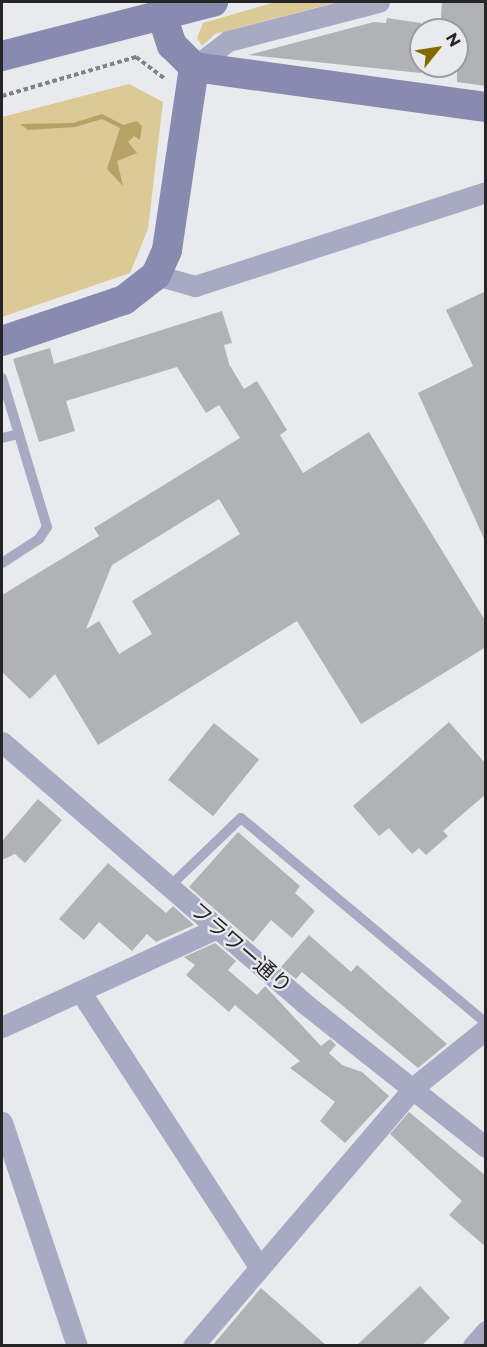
<!DOCTYPE html>
<meta charset="utf-8">
<style>
body{margin:0}
#map{position:relative;width:487px;height:1347px;overflow:hidden;background:#e9eaed;font-family:Montserrat,"Noto Sans JP",sans-serif}
div>[style]{position:absolute}
[style*='--x']{left:calc(var(--x)*1px);top:calc(var(--y)*1px);width:calc(var(--w)*1px);rotate:calc(var(--a)*1deg)}
.green>*{inset:0;background:#dbca95}
.water>*{inset:0;background:#b5a266}
.building>*{inset:0;background:#b1b2b5;transform-origin:0 0}
.path>*{height:4px;margin-top:-2px;transform-origin:0;background:repeating-linear-gradient(90deg,#818284 0 4.5px,transparent 0 7.5px)}
.lane>*{height:10px;margin:-5px;padding:0 5px;transform-origin:5px;border-radius:5px;background:#a8aac4}
.street>*{height:21px;margin:-10.5px;padding:0 10.5px;transform-origin:10.5px;border-radius:10.5px;background:#a8aac4}
.secondary>*{height:30px;margin:-15px;padding:0 15px;transform-origin:15px;border-radius:15px;background:#888ab0}
span{translate:-50% -50%;white-space:nowrap;text-align:center;line-height:1.15;-webkit-text-stroke:4.5px #e9eaed;paint-order:stroke}
.street-label{font-size:21px;color:#252526}
.frame{position:absolute;inset:0;border:3px solid #252526;pointer-events:none}
.north{position:absolute;left:409px;top:18px;width:60px;height:60px;box-sizing:border-box;background:#e9eaed;border:2px solid #9b9b9d;border-radius:50%;rotate:60deg;font-size:16px;font-weight:700;line-height:24px;text-align:center;color:#252526}
.north::after{content:'';display:block;margin:auto;width:21px;height:27px;background:#826900;clip-path:polygon(50% 0,100% 100%,50% 72%,0 100%)}
</style>
<div id="map">
<div class="green">
<i style="clip-path:polygon(276px 2px,338px 2px,215px 34px,202px 46px,197px 38px,203px 23px)"></i>
<i style="clip-path:polygon(129px 84px,163px 102px,148px 229px,130px 273px,2px 317px,2px 117px)"></i>
</div>
<div class="water">
<i style="clip-path:polygon(102px 114px,123px 125px,137px 121px,142px 126px,140px 140px,134px 136px,128px 142px,137px 153px,117px 161px,123px 186px,107px 169px,120px 128px,102px 119px,75px 127px,28px 130px,20px 124px,73px 123px)"></i>
</div>
<div class="building">
<i style="clip-path:polygon(442px 2px,484px 2px,486px 86px,457px 82px,457px 30px,440px 30px)"></i>
<i style="clip-path:polygon(387px 18px,421px 23px,421px 73px,248px 55px,374px 22px,386px 23px)"></i>
<i style="clip-path:polygon(486px 291px,486px 543px,418px 393px,473px 366px,446px 310px)"></i>
<i style="clip-path:polygon(evenodd,222px 311px,232px 343px,224px 345px,229px 364px,244px 389px,257px 381px,287px 430px,280px 435px,303px 473px,369px 432px,486px 622px,486px 647px,361px 724px,297px 621px,98px 745px,55px 674px,30px 699px,2px 672px,2px 595px,99px 536px,94px 528px,240px 438px,219px 405px,206px 413px,177px 367px,66px 401px,75px 431px,39px 442px,13px 359px,50px 348px,54px 364px,222px 311px,219px 499px,240px 534px,132px 601px,152px 634px,119px 654px,99px 621px,86px 629px,112px 565px,219px 499px)"></i>
<i style="clip-path:polygon(449px 722px,486px 764px,486px 794px,443px 831px,448px 836px,426px 855px,419px 848px,412px 854px,389px 828px,379px 836px,353px 806px)"></i>
<i style="left:214px;top:723px;width:58px;height:73px;rotate:39deg"></i>
<i style="clip-path:polygon(38px 799px,62px 820px,25px 863px,15px 854px,2px 860px,2px 841px)"></i>
<i style="clip-path:polygon(238px 832px,300px 886px,295px 893px,315px 911px,292px 938px,271px 920px,253px 942px,189px 887px)"></i>
<i style="clip-path:polygon(108px 863px,166px 913px,173px 906px,194px 925px,156px 942px,147px 934px,132px 951px,99px 922px,84px 940px,59px 919px)"></i>
<i style="clip-path:polygon(309px 935px,351px 972px,357px 965px,447px 1044px,418px 1068px,302px 972px,296px 979px,281px 967px)"></i>
<i style="clip-path:polygon(215px 943px,236px 961px,228px 970px,257px 995px,265px 986px,321px 1046px,330px 1039px,336px 1045px,329px 1053px,342px 1065px,362px 1072px,389px 1096px,345px 1143px,320px 1121px,335px 1102px,290px 1068px,300px 1061px,235px 1005px,229px 1012px,186px 975px,195px 965px,184px 957px)"></i>
<i style="clip-path:polygon(409px 1112px,486px 1176px,486px 1247px,449px 1215px,462px 1201px,390px 1134px)"></i>
<i style="clip-path:polygon(420px 1286px,450px 1318px,421px 1346px,356px 1346px)"></i>
<i style="clip-path:polygon(261px 1288px,327px 1346px,212px 1346px)"></i>
</div>
<div class="path">
<i style="--x:2;--y:96;--w:140;--a:-16.2"></i>
<i style="--x:136;--y:57;--w:35;--a:37"></i>
</div>
<div class="lane">
<i style="--x:2;--y:378;--w:156;--a:73.2"></i>
<i style="--x:47;--y:527;--w:14;--a:124"></i>
<i style="--x:39;--y:539;--w:44;--a:147"></i>
<i style="--x:2;--y:438;--w:17;--a:-13"></i>
<i style="--x:170;--y:886;--w:98;--a:-43.8"></i>
<i style="--x:241;--y:818;--w:319;--a:39.9"></i>
</div>
<div class="street">
<i style="--x:194;--y:67;--w:43;--a:-37.4"></i>
<i style="--x:228;--y:41;--w:156;--a:-14.5"></i>
<i style="--x:156;--y:275;--w:41;--a:15.8"></i>
<i style="--x:195;--y:286;--w:306;--a:-17.9"></i>
<i style="--x:2;--y:742;--w:399;--a:40.8"></i>
<i style="--x:304;--y:1003;--w:232;--a:38.4"></i>
<i style="--x:80;--y:991;--w:329;--a:57"></i>
<i style="--x:2;--y:1027;--w:237;--a:-24.7"></i>
<i style="--x:2;--y:1122;--w:236;--a:71.5"></i>
<i style="--x:193;--y:1346;--w:340;--a:-49.5"></i>
<i style="--x:414;--y:1087;--w:92;--a:-38.9"></i>
<i style="--x:473;--y:1346;--w:20;--a:-49"></i>
</div>
<div class="secondary">
<i style="--x:162;--y:15;--w:32;--a:72"></i>
<i style="--x:172;--y:45;--w:31;--a:45"></i>
<i style="--x:194;--y:67;--w:295;--a:7.8"></i>
<i style="--x:2;--y:56;--w:218;--a:-14.4"></i>
<i style="--x:2;--y:341;--w:129;--a:-18.6"></i>
<i style="--x:124;--y:300;--w:41;--a:-38"></i>
<i style="--x:156;--y:275;--w:27;--a:-66"></i>
<i style="--x:167;--y:250;--w:185;--a:-81.6"></i>
</div>
<div class="street-label">
<span style="left:241px;top:948px;rotate:41deg">フラワー通り</span>
</div>
<div class="frame"></div>
<div class="north">N</div>
</div>
